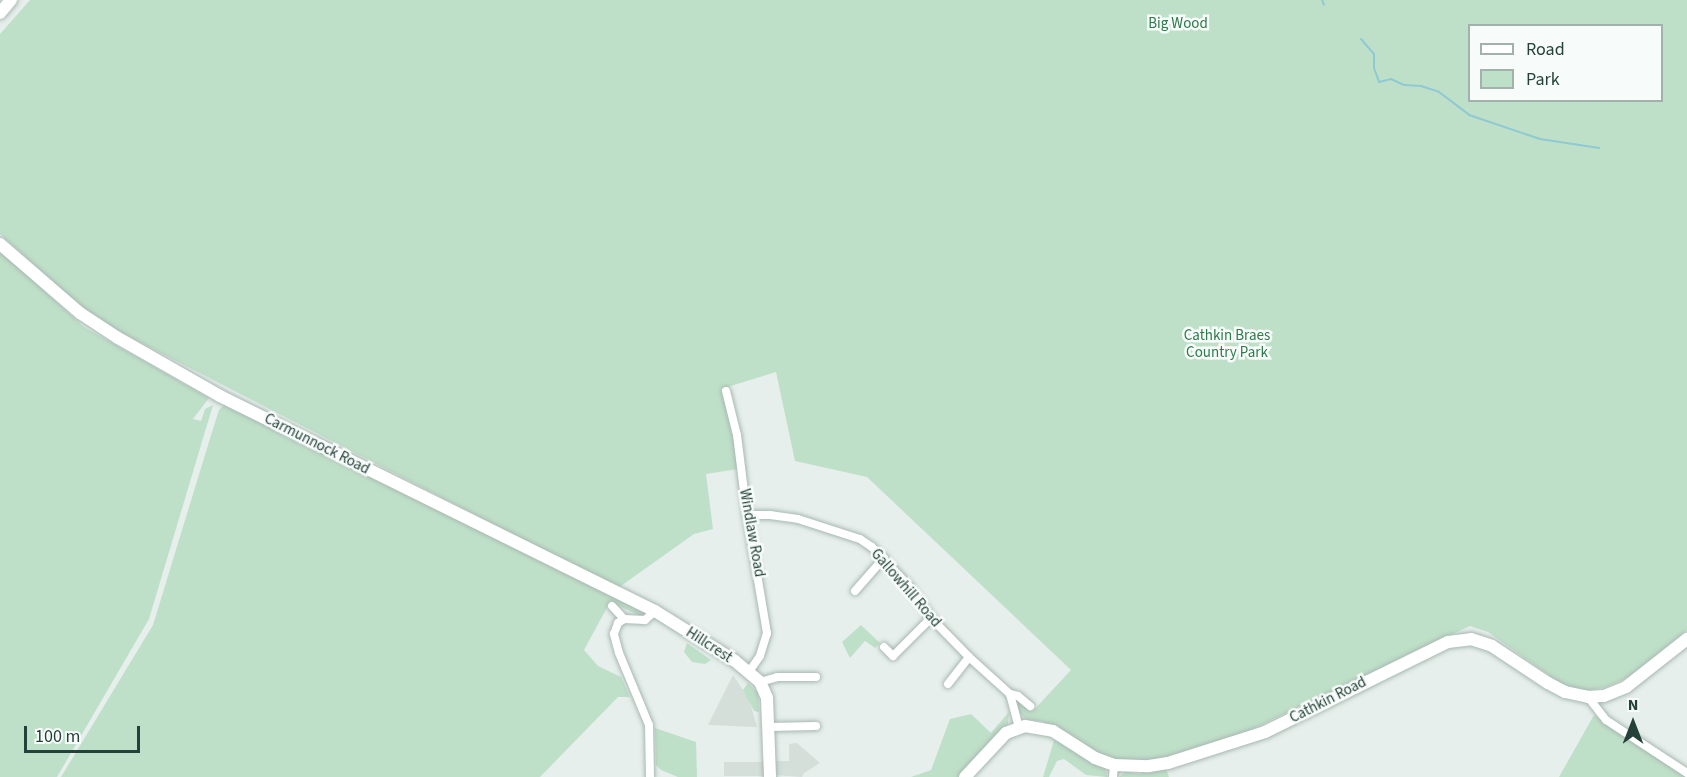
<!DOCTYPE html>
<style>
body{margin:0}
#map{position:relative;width:1687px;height:777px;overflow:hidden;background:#e6efeb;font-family:"Source Sans 3",sans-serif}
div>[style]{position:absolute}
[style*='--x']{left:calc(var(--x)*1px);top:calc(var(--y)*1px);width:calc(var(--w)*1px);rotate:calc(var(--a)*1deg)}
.built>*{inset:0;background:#d4dfda;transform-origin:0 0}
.green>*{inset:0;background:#bfe0c8}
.stream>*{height:2px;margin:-1px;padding:0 1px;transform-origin:1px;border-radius:1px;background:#8ec9d4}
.roads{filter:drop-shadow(0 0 2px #a8b8b2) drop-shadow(0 0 2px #a8b8b2)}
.street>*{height:8px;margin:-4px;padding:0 4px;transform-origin:4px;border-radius:4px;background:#fff}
.secondary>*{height:12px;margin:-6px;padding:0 6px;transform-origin:6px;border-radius:6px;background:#fff}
span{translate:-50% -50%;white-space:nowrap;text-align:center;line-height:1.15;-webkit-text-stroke:5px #f7fbf9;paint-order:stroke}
.park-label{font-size:15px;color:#2d7a4b}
.street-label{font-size:15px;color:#24423a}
.legend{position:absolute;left:1468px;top:24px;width:195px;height:78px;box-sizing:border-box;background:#f7fbf9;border:2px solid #a3b1ad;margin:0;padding:8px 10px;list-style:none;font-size:18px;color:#24423a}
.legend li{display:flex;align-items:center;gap:12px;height:30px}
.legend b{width:30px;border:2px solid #a3b1ad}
.north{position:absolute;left:1603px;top:693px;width:60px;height:60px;-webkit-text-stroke:4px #f7fbf9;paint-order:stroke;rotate:0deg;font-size:16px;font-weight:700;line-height:24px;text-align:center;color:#24423a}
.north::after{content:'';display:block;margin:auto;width:21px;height:27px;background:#24423a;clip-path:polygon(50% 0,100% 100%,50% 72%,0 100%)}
.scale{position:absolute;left:24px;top:726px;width:116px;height:27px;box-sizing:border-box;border:3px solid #24423a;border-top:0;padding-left:8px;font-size:18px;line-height:21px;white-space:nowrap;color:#24423a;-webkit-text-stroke:4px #f7fbf9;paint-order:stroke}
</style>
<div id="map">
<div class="built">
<i style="clip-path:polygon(733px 675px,749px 699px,757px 727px,708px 725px)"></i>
<i style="clip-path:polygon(797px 743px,820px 763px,804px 773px,802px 777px,775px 775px,775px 761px,789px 761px,789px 744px)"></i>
<i style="left:764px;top:762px;width:14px;height:40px;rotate:90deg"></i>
</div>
<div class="green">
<i style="clip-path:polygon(evenodd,30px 0,1687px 0,1687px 630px,1629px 677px,1606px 687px,1585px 691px,1560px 683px,1488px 632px,1470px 626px,1229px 740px,1171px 757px,1133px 762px,1101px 756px,1057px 728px,1041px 721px,1027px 720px,1020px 713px,1016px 700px,1033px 711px,1071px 670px,867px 477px,795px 461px,776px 372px,721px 389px,733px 427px,738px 469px,706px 474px,713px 529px,694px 534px,618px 588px,120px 332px,87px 312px,0 234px,0 34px,30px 0,1470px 26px,1662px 26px,1662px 100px,1470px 100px,1470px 26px)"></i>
<i style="clip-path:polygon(0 251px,84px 327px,209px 398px,193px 419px,201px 421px,205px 409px,213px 405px,149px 619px,57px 777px,0 777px)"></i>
<i style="clip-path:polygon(224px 405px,645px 613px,641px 616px,610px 602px,584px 650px,598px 666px,621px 677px,630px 697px,618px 697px,540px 777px,61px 777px,153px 625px,212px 432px,219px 410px)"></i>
<i style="clip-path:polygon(861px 625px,880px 643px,875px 648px,865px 641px,850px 658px,842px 642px)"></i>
<i style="clip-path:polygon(687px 643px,711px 660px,705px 664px,692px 662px,684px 652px)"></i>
<i style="clip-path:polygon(748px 683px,758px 693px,759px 712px,754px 711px,743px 690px)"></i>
<i style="clip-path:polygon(1009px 712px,1008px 724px,959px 777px,911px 777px,931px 770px,950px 719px,971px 714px,991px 733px)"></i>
<i style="clip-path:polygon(1594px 715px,1687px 776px,1687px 777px,1559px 777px)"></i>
<i style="clip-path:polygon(655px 728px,696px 742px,697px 777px,678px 777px,661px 770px,656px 765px)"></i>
<i style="clip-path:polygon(1055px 737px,1105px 768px,1107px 777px,1086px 775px,1064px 759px,1057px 761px,1049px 777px,1043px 777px)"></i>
<i style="clip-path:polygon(1166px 769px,1169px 777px,1119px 777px,1125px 772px,1142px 774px,1143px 770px)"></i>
</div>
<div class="stream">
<i style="--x:1322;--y:0;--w:5;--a:68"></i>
<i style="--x:1361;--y:39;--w:20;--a:49"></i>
<i style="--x:1374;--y:54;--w:14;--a:90"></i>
<i style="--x:1374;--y:68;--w:15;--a:70"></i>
<i style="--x:1379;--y:82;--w:12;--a:-14"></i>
<i style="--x:1391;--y:79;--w:14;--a:25"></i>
<i style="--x:1404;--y:85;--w:17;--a:3"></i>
<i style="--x:1421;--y:86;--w:19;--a:18"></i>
<i style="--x:1439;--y:92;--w:38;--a:37"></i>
<i style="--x:1469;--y:115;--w:75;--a:18.7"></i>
<i style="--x:1540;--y:139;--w:60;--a:8.7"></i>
</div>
<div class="roads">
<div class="street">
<i style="--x:726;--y:391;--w:45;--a:76"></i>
<i style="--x:737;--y:435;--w:81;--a:82.9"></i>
<i style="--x:747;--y:515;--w:120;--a:80.4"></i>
<i style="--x:767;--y:633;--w:24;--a:107"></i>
<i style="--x:760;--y:656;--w:19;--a:125"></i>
<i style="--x:747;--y:515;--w:23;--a:0"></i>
<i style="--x:770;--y:515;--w:28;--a:8"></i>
<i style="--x:798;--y:519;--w:65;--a:17.9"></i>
<i style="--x:860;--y:539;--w:14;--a:34"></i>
<i style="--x:872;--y:547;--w:54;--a:46.5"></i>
<i style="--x:909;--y:586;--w:39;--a:55"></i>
<i style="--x:931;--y:618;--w:54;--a:45.7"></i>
<i style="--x:969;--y:657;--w:55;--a:42.1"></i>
<i style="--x:1010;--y:694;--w:34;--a:75"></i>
<i style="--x:855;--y:591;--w:44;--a:-48.7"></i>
<i style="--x:612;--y:606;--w:18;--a:47"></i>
<i style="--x:884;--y:647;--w:13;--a:45"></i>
<i style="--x:893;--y:656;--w:54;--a:-45"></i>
<i style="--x:760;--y:682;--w:18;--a:-16"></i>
<i style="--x:777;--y:677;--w:39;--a:0"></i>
<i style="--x:948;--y:684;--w:34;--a:-52"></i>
<i style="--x:1010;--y:694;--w:8;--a:14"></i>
<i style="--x:1018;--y:696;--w:16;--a:40"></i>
<i style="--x:1588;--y:697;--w:29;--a:52"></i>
<i style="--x:1606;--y:720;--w:97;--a:33.2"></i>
<i style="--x:769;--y:727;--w:47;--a:-1.2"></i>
<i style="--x:650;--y:777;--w:52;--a:-91.1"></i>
<i style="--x:649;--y:725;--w:78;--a:-112.6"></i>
<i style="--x:619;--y:653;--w:20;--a:-105"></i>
<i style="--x:614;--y:634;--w:12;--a:-70"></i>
<i style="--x:618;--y:623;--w:7;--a:-34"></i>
<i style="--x:624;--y:619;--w:21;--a:3"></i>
<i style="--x:645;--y:620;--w:13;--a:-42"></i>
<i style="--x:1113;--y:777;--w:12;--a:-85"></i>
</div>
<div class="secondary">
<i style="--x:0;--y:13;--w:17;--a:-50"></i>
<i style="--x:0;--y:244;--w:106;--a:40.8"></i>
<i style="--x:80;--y:313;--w:45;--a:33.3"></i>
<i style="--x:118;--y:338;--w:117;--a:29.6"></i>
<i style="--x:220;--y:396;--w:485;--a:26.3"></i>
<i style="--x:655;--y:611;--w:94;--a:32"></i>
<i style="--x:735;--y:661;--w:33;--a:40"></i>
<i style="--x:760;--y:682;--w:17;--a:66"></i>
<i style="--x:767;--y:698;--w:79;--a:87.8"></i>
<i style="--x:965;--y:777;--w:60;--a:-47"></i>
<i style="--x:1006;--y:733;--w:20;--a:-20"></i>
<i style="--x:1025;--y:726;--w:28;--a:10"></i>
<i style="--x:1053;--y:731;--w:50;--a:32.7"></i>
<i style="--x:1095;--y:758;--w:20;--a:20"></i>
<i style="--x:1114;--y:765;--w:35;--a:2"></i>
<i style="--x:1149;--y:766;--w:19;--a:-9"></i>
<i style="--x:1168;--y:763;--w:102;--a:-17.7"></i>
<i style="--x:1265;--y:732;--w:204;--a:-26.2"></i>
<i style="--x:1448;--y:642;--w:23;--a:-7"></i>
<i style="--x:1471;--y:639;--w:22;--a:18"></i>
<i style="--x:1492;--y:646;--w:67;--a:33.5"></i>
<i style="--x:1548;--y:683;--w:19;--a:28"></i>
<i style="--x:1565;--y:692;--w:24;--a:12"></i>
<i style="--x:1588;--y:697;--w:16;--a:-4"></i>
<i style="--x:1604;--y:696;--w:24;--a:-22"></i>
<i style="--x:1626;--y:687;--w:78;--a:-38.2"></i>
</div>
</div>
<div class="park-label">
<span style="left:1178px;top:24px">Big Wood</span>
<span style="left:1227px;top:344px">Cathkin Braes<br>Country Park</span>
</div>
<div class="street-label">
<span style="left:317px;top:444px;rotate:27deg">Carmunnock Road</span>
<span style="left:752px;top:533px;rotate:80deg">Windlaw Road</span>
<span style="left:906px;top:588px;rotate:49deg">Gallowhill Road</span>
<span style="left:709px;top:645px;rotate:33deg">Hillcrest</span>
<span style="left:1328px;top:700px;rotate:-27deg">Cathkin Road</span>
</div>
<ul class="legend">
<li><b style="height:8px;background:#fff"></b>Road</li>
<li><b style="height:16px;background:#bfe0c8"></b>Park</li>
</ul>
<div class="north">N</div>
<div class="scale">100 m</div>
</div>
